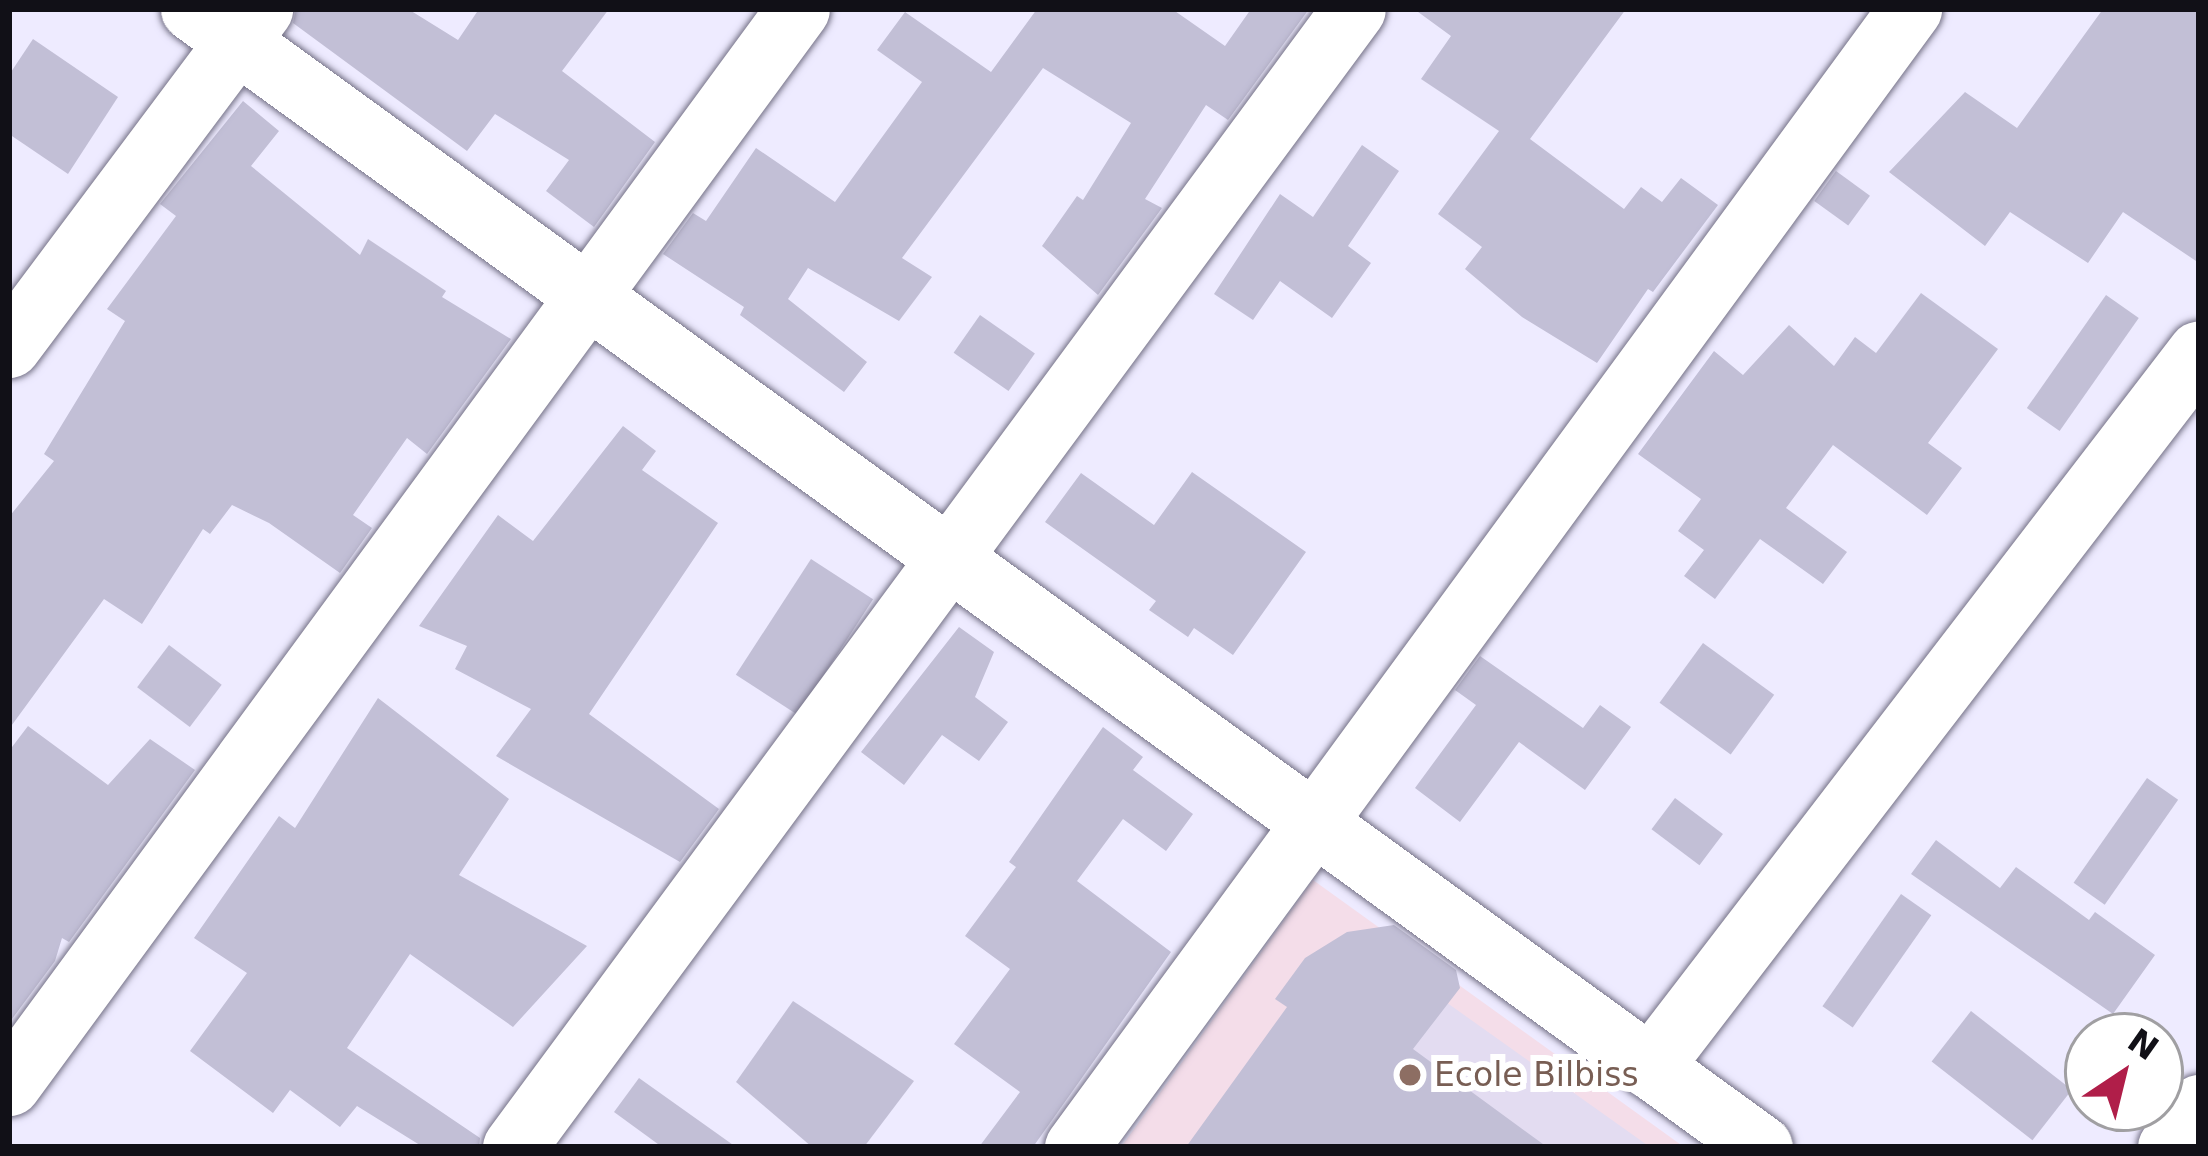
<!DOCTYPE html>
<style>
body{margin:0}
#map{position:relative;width:2208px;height:1156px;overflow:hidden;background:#eeebff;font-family:"DejaVu Sans",sans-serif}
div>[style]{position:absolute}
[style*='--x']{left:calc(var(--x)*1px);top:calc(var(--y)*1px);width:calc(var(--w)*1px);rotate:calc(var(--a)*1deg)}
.commercial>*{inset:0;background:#f4dde9}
.education>*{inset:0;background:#e3dcf1}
.building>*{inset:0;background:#c2bfd6;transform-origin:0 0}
.roads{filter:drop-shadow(0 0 3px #757287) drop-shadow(0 0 3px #757287)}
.minor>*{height:63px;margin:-31.5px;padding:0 31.5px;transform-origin:31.5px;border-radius:31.5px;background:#fff}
.dots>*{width:33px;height:33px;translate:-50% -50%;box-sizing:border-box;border:6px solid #fff;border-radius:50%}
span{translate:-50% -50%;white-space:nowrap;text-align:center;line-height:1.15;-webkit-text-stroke:12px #fff;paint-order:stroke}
.education-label{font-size:33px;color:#785e54}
.left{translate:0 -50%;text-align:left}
.frame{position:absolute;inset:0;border:12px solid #111017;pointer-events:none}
.north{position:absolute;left:2064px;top:1012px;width:120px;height:120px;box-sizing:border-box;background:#fff;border:3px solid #a09fa2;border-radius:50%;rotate:35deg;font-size:33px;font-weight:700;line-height:48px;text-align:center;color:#111017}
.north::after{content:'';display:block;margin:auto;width:42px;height:54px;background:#b01e49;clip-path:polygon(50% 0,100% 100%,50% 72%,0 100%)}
</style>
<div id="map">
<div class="commercial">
<i style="clip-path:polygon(1313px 880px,1684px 1147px,1121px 1147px)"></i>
</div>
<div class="education">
<i style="clip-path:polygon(1405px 973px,1650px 1147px,1218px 1147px)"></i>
</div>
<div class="building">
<i style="clip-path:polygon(296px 9px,408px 9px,458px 40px,479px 9px,609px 9px,562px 71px,655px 142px,594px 227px,546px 191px,569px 160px,495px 114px,467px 151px,293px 23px)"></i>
<i style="clip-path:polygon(1037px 9px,1172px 9px,1225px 46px,1251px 9px,1309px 9px,1228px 120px,1206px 105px,1145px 199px,1162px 208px,1098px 295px,1042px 246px,1077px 196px,1083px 200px,1131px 123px,1043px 68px,902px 258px,932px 277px,899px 321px,808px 268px,788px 299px,867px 362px,844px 392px,740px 315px,744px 307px,663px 254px,693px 213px,706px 221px,756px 148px,835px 202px,922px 82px,877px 50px,905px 12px,991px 72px)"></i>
<i style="clip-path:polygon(1414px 9px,1626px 9px,1530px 139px,1624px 209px,1641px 187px,1662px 202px,1681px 178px,1718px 205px,1653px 292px,1648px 289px,1597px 363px,1522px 317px,1465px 269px,1482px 247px,1438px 214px,1499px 131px,1421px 79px,1451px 36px)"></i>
<i style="clip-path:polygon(2103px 9px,2199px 9px,2199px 263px,2123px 212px,2088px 263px,2010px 212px,1985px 246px,1889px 172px,1965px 92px,2017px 128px)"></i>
<i style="clip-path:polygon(33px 39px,118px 97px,68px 174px,9px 134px,9px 75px)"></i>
<i style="clip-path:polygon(243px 101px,279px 131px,251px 166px,360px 255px,368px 239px,446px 291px,442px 297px,511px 339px,427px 454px,407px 438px,353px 515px,372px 528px,340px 573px,269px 523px,232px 505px,210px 534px,203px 529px,142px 624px,104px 599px,9px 729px,9px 517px,54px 461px,44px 454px,125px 321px,107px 309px,176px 216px,160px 204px)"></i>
<i style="clip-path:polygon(1362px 145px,1399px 171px,1348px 246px,1371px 263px,1332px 318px,1280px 281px,1253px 320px,1214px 294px,1280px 194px,1313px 217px)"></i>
<i style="left:1836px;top:171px;width:42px;height:37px;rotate:36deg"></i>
<i style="clip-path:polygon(1921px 293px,1998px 349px,1928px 443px,1962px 468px,1927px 515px,1833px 445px,1786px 508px,1847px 552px,1823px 584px,1760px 539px,1715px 599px,1684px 576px,1704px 550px,1678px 531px,1701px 499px,1638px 454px,1714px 351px,1743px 375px,1789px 325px,1834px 366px,1855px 337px,1876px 353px)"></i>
<i style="left:2106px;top:295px;width:40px;height:138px;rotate:35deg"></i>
<i style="left:980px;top:315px;width:67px;height:46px;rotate:35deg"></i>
<i style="clip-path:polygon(623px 426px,656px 451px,642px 470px,718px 523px,589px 714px,719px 809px,680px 862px,496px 756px,531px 709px,455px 669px,467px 646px,419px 626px,498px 515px,533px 541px)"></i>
<i style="clip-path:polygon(1192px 472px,1306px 552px,1233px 655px,1194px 628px,1188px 637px,1149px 610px,1156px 601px,1045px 522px,1081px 473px,1154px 525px)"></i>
<i style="left:811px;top:559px;width:74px;height:138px;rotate:33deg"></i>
<i style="clip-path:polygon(959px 627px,994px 652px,975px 697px,1008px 722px,979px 761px,942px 735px,904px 785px,861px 752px)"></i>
<i style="left:1703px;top:643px;width:88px;height:74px;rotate:36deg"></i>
<i style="left:169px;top:645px;width:66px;height:53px;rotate:37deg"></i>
<i style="clip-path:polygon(1480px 656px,1583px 728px,1600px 705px,1631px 727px,1585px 790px,1519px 742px,1460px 822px,1415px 788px,1476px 705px,1455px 690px)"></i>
<i style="clip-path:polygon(378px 698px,509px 799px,459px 875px,587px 946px,513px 1027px,410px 954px,347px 1048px,480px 1138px,479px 1147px,423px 1147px,357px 1106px,340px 1127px,290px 1090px,273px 1113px,190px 1051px,247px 973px,194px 938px,279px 816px,295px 828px)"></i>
<i style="clip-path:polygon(28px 726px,108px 785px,150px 739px,195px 770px,69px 942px,62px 938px,55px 961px,9px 1023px,9px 751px)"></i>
<i style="clip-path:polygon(1103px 727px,1143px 757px,1133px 770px,1193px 814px,1166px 851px,1123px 819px,1077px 881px,1171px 952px,1033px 1147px,979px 1147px,1020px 1092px,954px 1044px,1010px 969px,965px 936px,1016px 867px,1009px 862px)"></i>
<i style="left:2147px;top:778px;width:38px;height:128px;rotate:35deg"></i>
<i style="left:1675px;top:798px;width:60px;height:39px;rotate:37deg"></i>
<i style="clip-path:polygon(1936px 840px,2000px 888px,2016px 867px,2089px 920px,2095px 912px,2155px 955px,2113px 1014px,1911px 874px)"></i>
<i style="left:1901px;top:894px;width:37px;height:137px;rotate:35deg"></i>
<i style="clip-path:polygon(1394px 925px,1456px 970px,1460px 988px,1413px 1049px,1547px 1147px,1186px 1147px,1287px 1007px,1275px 999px,1305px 958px,1347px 932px)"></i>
<i style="clip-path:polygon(793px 1001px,914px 1081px,864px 1147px,812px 1147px,736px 1082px)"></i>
<i style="left:1971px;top:1011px;width:128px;height:64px;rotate:38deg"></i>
<i style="clip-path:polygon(639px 1078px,736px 1147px,662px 1147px,614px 1112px)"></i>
</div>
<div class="roads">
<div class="minor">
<i style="--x:192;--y:9;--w:1938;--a:35.95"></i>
<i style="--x:9;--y:346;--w:421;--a:-53.2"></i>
<i style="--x:1650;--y:1067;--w:901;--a:-52.48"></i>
<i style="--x:9;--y:1084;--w:1333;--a:-53.72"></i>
<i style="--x:514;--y:1147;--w:1414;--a:-53.57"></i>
<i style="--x:1076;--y:1147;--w:1411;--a:-53.76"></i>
<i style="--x:2169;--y:1147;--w:51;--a:-53.8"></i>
</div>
</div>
<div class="dots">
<i style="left:1410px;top:1075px;background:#8d6e63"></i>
</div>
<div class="education-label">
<span class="left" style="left:1434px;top:1075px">Ecole Bilbiss</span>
</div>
<div class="frame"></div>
<div class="north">N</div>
</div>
